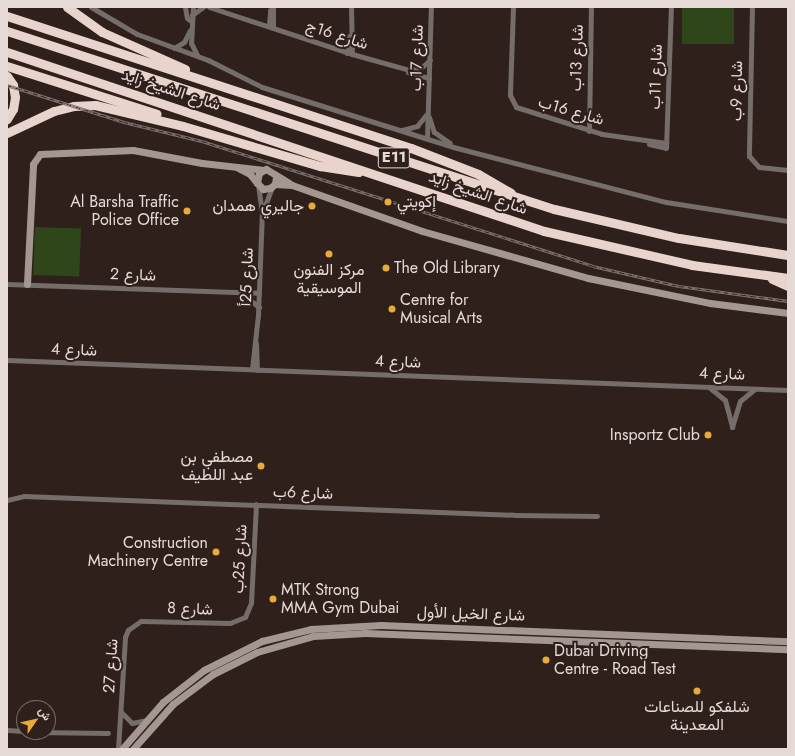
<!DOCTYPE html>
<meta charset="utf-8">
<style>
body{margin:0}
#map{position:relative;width:795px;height:756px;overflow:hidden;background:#2f201b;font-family:Jost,Vazirmatn,sans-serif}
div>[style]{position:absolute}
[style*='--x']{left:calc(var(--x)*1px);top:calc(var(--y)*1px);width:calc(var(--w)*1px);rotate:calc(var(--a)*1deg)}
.green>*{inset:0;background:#2e4619;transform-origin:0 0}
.street>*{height:5px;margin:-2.5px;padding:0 2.5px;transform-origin:2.5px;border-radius:2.5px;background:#756d6a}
.secondary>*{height:7px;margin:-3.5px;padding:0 3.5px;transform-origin:3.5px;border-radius:3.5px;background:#a49792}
.highway>*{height:9px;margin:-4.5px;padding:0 4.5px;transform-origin:4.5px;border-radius:4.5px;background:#e9d4cd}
.rail>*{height:3px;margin-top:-1.5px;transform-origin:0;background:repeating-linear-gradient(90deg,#2f201b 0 4.5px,#817470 0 9px);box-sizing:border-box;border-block:1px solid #817470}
.dots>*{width:11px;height:11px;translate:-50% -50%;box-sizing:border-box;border:2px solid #2f201b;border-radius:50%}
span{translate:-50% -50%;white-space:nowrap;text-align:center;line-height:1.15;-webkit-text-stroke:4px #2f201b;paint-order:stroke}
.shield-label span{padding:1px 3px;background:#2f201b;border:1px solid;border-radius:3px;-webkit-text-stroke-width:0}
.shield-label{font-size:15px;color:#e5dad6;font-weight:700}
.street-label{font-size:16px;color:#e5dad6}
.poi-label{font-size:16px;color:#e5dad6}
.right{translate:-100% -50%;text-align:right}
.left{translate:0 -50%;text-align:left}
.frame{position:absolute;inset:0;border:8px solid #e5dad6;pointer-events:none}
.north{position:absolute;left:16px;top:700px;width:40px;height:40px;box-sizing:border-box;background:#2f201b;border:1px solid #786a66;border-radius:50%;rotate:56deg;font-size:11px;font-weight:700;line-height:16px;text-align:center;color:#e5dad6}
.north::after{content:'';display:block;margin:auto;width:14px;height:18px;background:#eaaa39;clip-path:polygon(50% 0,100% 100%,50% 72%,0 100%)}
</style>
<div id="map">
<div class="green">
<i style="left:682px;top:7px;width:52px;height:37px"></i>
<i style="left:35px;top:227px;width:46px;height:48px;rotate:2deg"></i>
</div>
<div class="street">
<i style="--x:91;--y:7;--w:53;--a:30.4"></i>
<i style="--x:137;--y:34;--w:76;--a:20.1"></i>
<i style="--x:208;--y:60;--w:60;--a:26.6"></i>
<i style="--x:262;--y:87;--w:204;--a:17.4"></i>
<i style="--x:457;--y:148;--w:216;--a:14.5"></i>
<i style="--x:666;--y:202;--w:123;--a:8.9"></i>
<i style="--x:185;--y:7;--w:11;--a:80"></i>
<i style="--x:187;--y:18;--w:5;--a:37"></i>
<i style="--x:193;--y:7;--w:36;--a:93"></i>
<i style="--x:191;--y:43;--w:13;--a:63"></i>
<i style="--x:209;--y:7;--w:151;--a:18.2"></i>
<i style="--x:352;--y:54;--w:59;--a:15.7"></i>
<i style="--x:409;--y:70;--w:12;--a:-9"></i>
<i style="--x:421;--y:68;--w:12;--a:-42"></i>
<i style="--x:273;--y:7;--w:21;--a:90"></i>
<i style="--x:351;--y:7;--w:47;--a:88.8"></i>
<i style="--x:513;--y:7;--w:88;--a:92"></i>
<i style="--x:510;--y:95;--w:13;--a:63"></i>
<i style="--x:516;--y:107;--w:90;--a:17.4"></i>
<i style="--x:602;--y:134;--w:65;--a:8"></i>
<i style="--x:752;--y:7;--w:149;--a:91.2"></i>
<i style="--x:749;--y:156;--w:15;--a:48"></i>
<i style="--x:759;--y:167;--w:29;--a:6"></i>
<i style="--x:192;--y:15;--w:14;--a:-36"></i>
<i style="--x:269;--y:26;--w:16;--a:-86"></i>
<i style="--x:174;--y:48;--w:12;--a:-31"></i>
<i style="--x:184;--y:42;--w:13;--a:-63"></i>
<i style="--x:347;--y:53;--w:17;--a:-83"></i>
<i style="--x:408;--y:72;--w:22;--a:16"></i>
<i style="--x:429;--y:117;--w:16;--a:72"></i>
<i style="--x:434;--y:132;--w:19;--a:35"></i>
<i style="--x:402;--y:130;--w:16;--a:-15"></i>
<i style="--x:417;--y:126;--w:14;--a:-51"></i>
<i style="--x:589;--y:131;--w:124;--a:-89.1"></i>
<i style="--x:427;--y:138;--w:131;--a:-88.3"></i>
<i style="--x:649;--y:144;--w:17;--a:13"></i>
<i style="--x:666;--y:148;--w:141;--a:-88"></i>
<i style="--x:264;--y:208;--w:22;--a:-69"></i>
<i style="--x:7;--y:284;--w:252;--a:2"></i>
<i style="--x:241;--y:293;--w:23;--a:38"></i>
<i style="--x:256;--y:343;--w:27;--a:88"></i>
<i style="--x:7;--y:360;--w:782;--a:2.2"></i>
<i style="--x:252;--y:369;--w:54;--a:-83.7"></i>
<i style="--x:258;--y:315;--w:102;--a:-87.8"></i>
<i style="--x:262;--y:213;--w:28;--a:-98"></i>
<i style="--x:710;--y:388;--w:19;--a:39"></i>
<i style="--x:725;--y:400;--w:28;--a:75"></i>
<i style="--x:732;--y:427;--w:27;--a:-73"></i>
<i style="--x:740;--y:401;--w:19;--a:-39"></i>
<i style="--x:7;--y:500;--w:17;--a:-13"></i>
<i style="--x:24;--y:496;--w:491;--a:2.2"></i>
<i style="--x:515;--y:515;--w:82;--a:0.7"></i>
<i style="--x:122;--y:713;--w:14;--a:45"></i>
<i style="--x:132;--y:723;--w:14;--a:-12"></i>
<i style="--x:7;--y:730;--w:17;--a:3"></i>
<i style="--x:35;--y:732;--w:73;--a:0.8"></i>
<i style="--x:118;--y:749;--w:112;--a:-86.4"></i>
<i style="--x:125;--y:637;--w:8;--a:-67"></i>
<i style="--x:128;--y:630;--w:16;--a:-35"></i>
<i style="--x:141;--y:621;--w:89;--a:1.3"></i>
<i style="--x:230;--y:623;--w:16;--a:-22"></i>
<i style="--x:245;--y:617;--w:15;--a:-67"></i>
<i style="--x:251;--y:603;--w:99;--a:-87.1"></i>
</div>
<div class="secondary">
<i style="--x:238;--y:168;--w:13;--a:27"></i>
<i style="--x:250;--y:174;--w:11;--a:52"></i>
<i style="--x:276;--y:177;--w:7;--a:98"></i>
<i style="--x:275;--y:184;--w:6;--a:141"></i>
<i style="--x:270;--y:188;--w:7;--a:172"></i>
<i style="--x:263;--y:189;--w:8;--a:-135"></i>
<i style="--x:257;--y:183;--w:10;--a:-79"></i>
<i style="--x:259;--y:173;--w:8;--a:-30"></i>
<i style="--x:266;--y:169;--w:27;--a:31"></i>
<i style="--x:275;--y:184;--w:17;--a:3"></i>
<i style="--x:292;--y:185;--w:138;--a:19.5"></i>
<i style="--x:422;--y:231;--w:173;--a:15.8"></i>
<i style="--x:588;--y:278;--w:125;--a:11.6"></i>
<i style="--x:710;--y:303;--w:79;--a:7.3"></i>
<i style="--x:27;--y:284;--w:120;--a:-87.1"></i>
<i style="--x:33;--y:164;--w:12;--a:-55"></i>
<i style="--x:40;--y:154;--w:93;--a:-2.5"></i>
<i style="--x:133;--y:150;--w:70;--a:10.7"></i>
<i style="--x:202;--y:163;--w:62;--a:6.4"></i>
<i style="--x:122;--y:749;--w:62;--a:-48.9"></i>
<i style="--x:163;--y:702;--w:52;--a:-38"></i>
<i style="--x:204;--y:670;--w:65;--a:-26.6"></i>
<i style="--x:262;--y:641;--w:50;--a:-13.8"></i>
<i style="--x:311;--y:629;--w:70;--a:-3.3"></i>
<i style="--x:381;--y:625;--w:407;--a:2.3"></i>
<i style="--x:133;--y:749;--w:60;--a:-48.4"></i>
<i style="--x:173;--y:704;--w:50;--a:-36.9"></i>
<i style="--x:213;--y:674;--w:49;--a:-26.6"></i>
<i style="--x:257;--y:652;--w:58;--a:-15.9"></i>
<i style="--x:313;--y:636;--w:52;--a:-3.3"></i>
<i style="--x:365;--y:633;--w:423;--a:2.2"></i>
</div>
<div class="highway">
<i style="--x:67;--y:7;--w:43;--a:35.5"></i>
<i style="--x:102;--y:32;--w:91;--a:24"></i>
<i style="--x:7;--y:16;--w:425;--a:18.1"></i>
<i style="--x:411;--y:148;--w:72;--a:21.2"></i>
<i style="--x:478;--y:174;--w:38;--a:30"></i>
<i style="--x:7;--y:31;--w:575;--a:18.03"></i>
<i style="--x:554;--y:209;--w:128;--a:13.1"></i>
<i style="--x:679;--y:238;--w:110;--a:8.9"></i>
<i style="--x:7;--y:52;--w:566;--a:18.43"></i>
<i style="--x:544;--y:231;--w:152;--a:12.9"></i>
<i style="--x:692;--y:265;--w:97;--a:7.7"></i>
<i style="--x:7;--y:66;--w:157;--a:17.7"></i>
<i style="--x:7;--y:76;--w:11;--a:56"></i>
<i style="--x:13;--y:85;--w:12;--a:81"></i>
<i style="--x:15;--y:97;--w:12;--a:99"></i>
<i style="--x:13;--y:109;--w:12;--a:121"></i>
<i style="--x:7;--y:133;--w:52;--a:-25.1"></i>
<i style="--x:54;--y:111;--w:21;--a:-14"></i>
<i style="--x:74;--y:106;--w:21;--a:-3"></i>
<i style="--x:95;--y:105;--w:90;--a:13.4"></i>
<i style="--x:183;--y:126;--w:143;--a:16.3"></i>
<i style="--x:320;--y:166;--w:39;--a:9"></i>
<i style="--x:772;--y:279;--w:17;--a:24"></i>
</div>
<div class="rail">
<i style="--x:7;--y:85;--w:123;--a:17.5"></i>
<i style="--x:124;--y:122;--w:80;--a:13.7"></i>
<i style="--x:202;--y:141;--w:410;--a:17.7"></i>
<i style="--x:593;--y:266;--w:88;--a:13.1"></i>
<i style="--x:679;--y:286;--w:110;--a:7.8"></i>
</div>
<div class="dots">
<i style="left:388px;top:202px;background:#eaaa39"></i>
<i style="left:312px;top:206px;background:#eaaa39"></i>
<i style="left:187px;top:211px;background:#eaaa39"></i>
<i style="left:329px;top:254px;background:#eaaa39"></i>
<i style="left:386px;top:268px;background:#eaaa39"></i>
<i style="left:392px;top:309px;background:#eaaa39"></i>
<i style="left:708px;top:435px;background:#eaaa39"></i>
<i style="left:261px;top:466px;background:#eaaa39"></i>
<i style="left:216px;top:552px;background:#eaaa39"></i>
<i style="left:273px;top:599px;background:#eaaa39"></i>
<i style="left:546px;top:660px;background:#eaaa39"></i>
<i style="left:697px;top:691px;background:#eaaa39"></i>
</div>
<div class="shield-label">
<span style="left:394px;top:158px">E11</span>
</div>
<div class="street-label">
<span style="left:337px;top:35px;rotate:18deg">شارع 16ج</span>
<span style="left:417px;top:58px;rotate:-88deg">شارع 17ب</span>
<span style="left:577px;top:58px;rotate:-88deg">شارع 13ب</span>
<span style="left:656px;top:77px;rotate:-88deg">شارع 11ب</span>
<span style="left:171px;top:90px;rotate:18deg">شارع الشيخ زايد</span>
<span style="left:737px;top:91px;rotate:-89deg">شارع 9ب</span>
<span style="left:571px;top:111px;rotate:16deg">شارع 16ب</span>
<span style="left:478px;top:193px;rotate:19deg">شارع الشيخ زايد</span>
<span style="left:133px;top:275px;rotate:2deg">شارع 2</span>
<span style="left:247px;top:277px;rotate:-88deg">شارع 25أ</span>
<span style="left:74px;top:350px;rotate:2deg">شارع 4</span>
<span style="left:398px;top:362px;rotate:2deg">شارع 4</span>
<span style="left:722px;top:374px;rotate:2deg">شارع 4</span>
<span style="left:303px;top:493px;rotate:2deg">شارع 6ب</span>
<span style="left:240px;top:559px;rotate:-87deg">شارع 25ب</span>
<span style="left:190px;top:609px;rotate:2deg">شارع 8</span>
<span style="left:471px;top:614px;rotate:2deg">شارع الخيل الأول</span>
<span style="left:111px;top:666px;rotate:-86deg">شارع 27</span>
</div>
<div class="poi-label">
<span class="right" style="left:179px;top:211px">Al Barsha Traffic<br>Police Office</span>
<span class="left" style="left:397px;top:202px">إكويتي</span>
<span class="right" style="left:304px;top:206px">جاليري همدان</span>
<span class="left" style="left:394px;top:268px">The Old Library</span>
<span style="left:329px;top:279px">مركز الفنون<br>الموسيقية</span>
<span class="left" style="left:400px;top:309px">Centre for<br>Musical Arts</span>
<span class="right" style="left:700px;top:435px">Insportz Club</span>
<span class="right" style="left:253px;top:466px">مصطفي بن<br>عبد اللطيف</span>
<span class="right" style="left:208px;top:552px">Construction<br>Machinery Centre</span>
<span class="left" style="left:281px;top:599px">MTK Strong<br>MMA Gym Dubai</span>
<span class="left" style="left:554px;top:660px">Dubai Driving<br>Centre - Road Test</span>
<span style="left:697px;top:716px">شلفكو للصناعات<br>المعدينة</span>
</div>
<div class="frame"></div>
<div class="north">ش</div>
</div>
